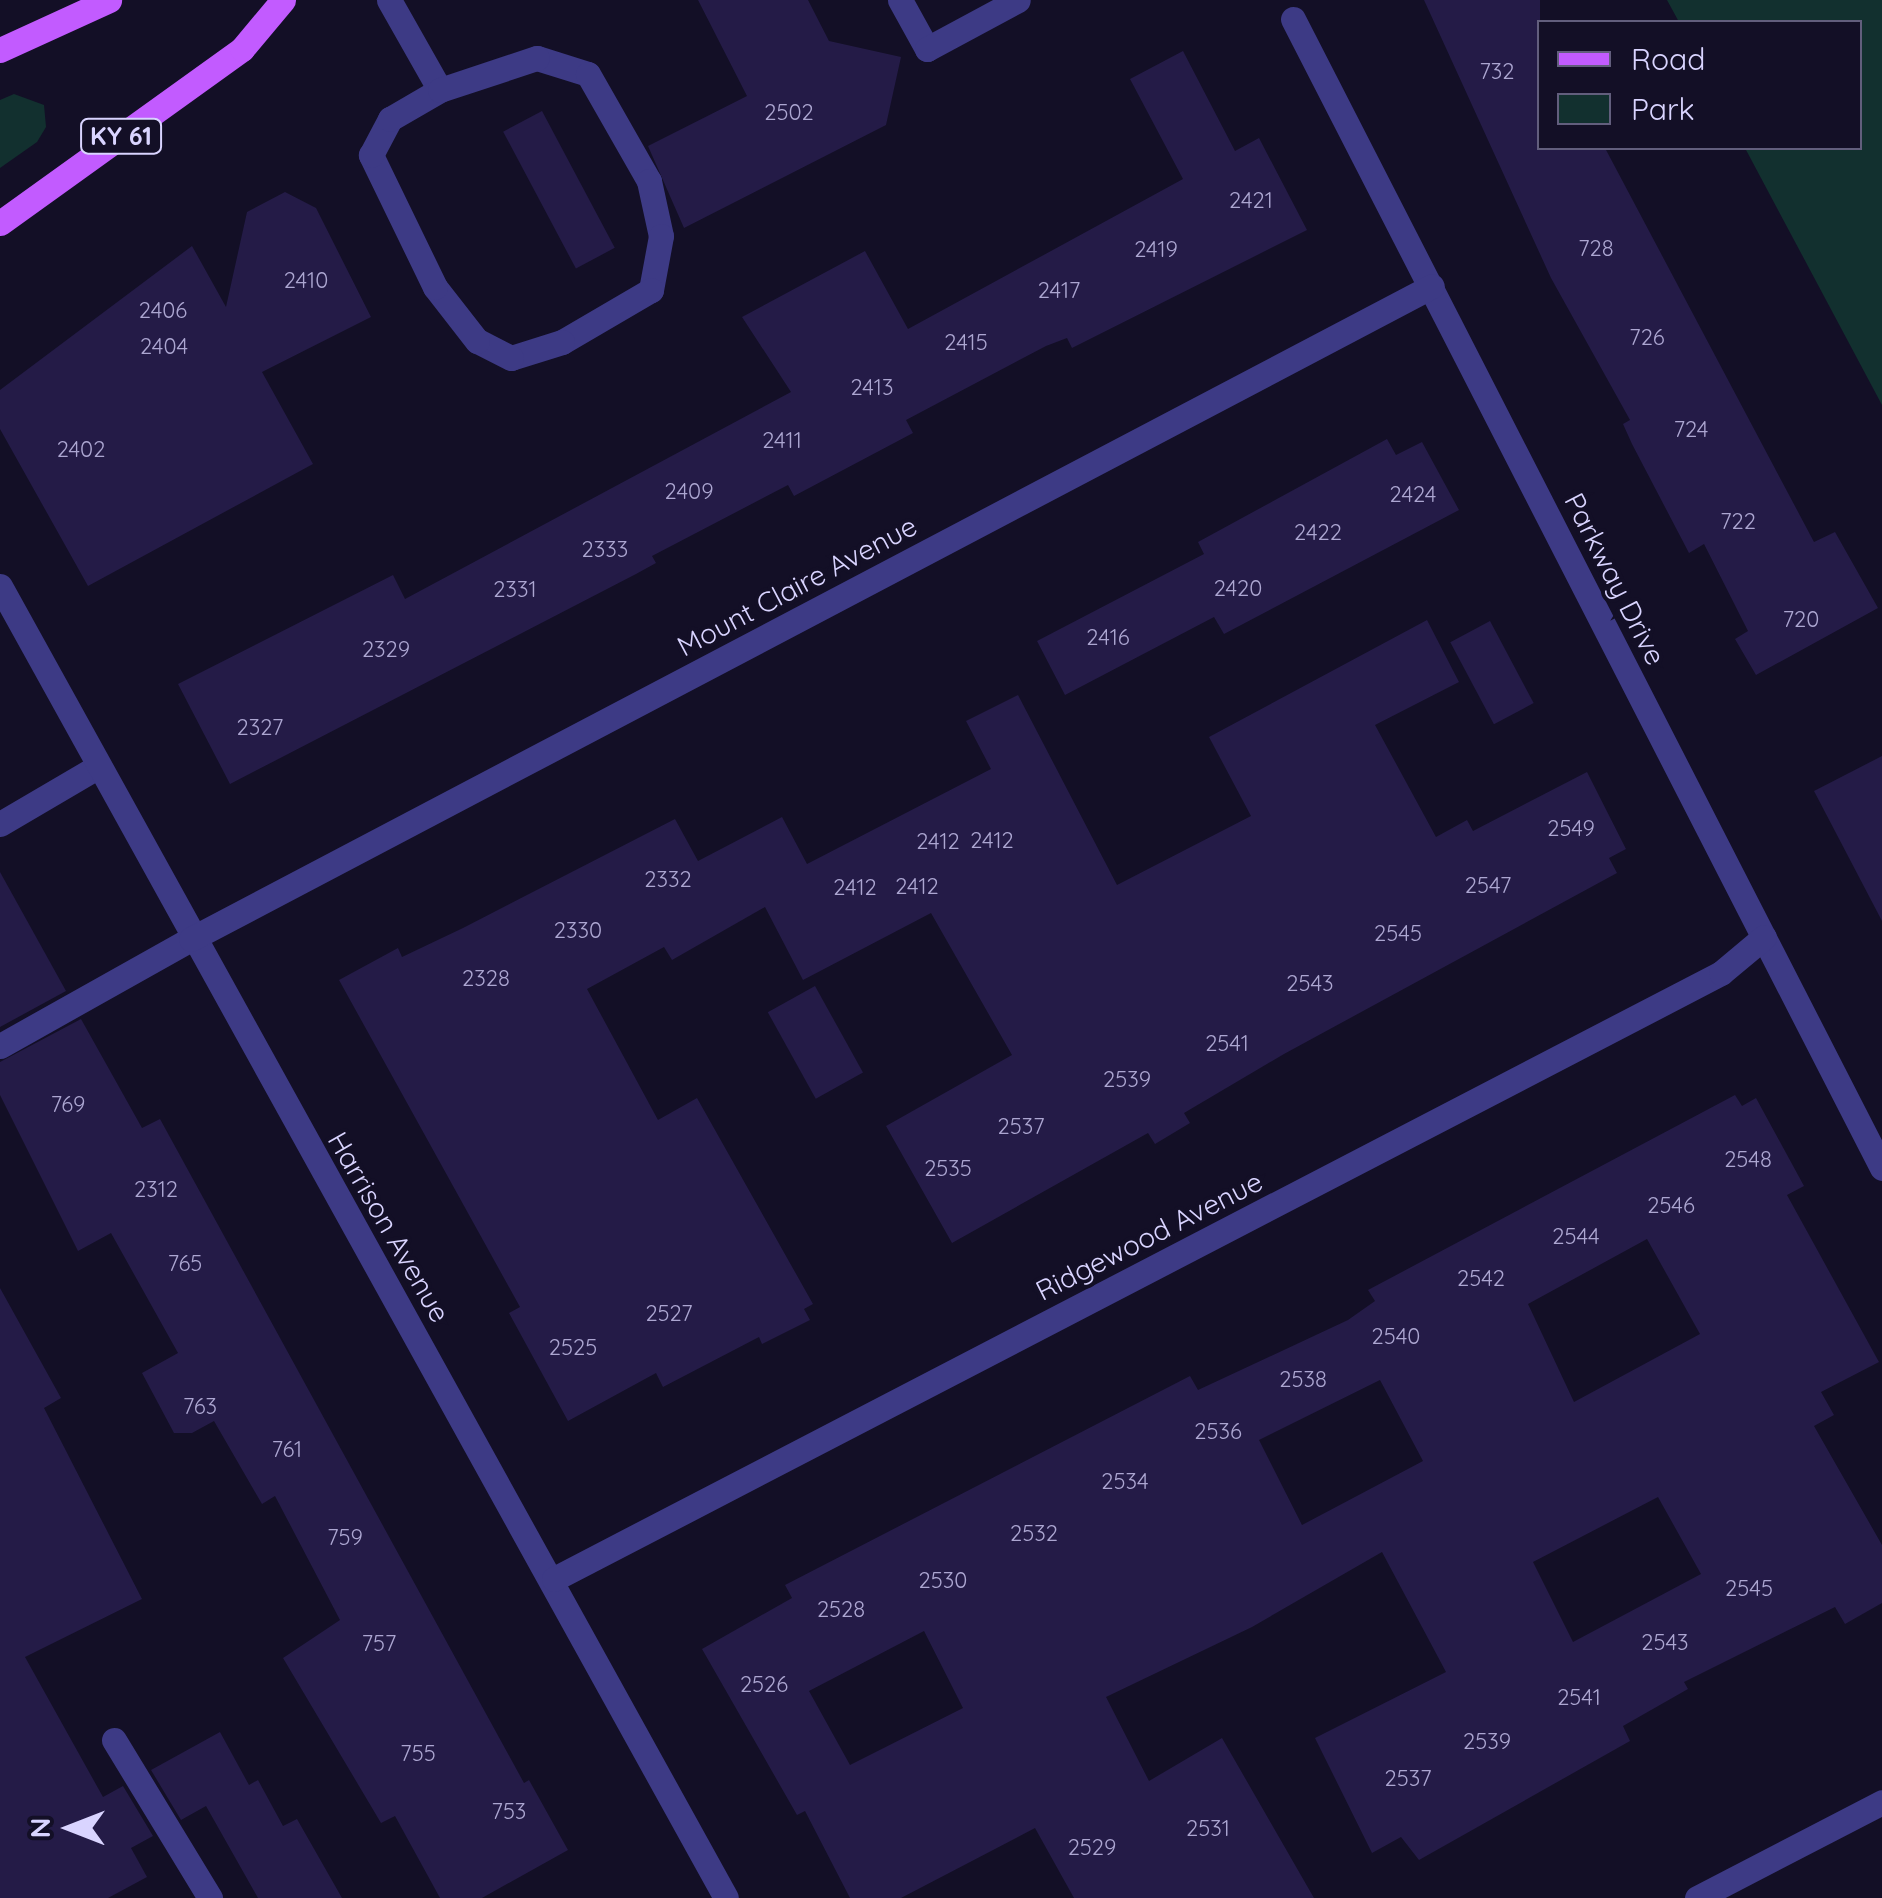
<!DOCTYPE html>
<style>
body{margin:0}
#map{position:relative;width:1882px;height:1898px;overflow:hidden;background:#130f26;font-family:Quicksand,sans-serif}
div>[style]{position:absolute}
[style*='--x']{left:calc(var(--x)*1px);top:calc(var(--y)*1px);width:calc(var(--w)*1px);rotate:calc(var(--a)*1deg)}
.green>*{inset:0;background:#12302f}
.building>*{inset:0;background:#241b47;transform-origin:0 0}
.service>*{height:25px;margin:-12.5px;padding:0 12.5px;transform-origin:12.5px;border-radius:12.5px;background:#3d3a85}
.minor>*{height:25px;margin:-12.5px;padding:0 12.5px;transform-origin:12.5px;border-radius:12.5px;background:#3d3a85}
.primary>*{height:25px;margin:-12.5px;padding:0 12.5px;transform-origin:12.5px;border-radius:12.5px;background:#c25bff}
span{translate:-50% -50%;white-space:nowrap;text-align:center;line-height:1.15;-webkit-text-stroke:8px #130f26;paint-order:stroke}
.number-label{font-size:22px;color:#aca6d1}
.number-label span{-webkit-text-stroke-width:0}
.shield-label span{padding:2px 8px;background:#130f26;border:2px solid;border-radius:8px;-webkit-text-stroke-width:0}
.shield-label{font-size:25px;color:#d9d4ff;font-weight:700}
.street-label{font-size:28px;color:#d9d4ff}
.legend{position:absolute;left:1537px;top:20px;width:325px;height:130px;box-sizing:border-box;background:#130f26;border:2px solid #625e7d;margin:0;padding:12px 18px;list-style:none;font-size:30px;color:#d9d4ff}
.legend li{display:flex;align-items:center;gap:20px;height:50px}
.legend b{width:50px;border:2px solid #625e7d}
.north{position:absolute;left:20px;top:1778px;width:100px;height:100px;-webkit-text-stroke:8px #130f26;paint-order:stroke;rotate:270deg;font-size:28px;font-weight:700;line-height:40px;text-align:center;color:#d9d4ff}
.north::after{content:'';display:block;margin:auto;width:35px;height:45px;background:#d9d4ff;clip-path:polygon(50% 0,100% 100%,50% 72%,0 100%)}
</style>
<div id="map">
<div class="green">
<i style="clip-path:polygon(1667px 0,1882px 0,1882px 405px,1745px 148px,1860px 148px,1860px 22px,1679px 22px)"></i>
<i style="clip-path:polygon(14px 94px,44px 105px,46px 127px,37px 142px,0 168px,0 100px)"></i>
</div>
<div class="building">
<i style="clip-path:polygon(698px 0,808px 0,829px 41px,901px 57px,886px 125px,684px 228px,648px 146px,747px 96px)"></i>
<i style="clip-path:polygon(1424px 0,1540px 0,1540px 148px,1605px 148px,1814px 542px,1835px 532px,1878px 608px,1756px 675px,1735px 639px,1748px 631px,1704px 544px,1689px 553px,1632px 444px,1623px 424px,1630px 420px,1551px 278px)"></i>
<i style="clip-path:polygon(1183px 51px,1235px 151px,1259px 138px,1307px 230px,1072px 348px,1067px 338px,1046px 346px,906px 420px,913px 433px,794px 496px,788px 485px,652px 556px,656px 563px,636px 574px,230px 784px,178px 684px,393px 575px,405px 599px,791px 392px,742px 317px,865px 251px,908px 329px,1183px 179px,1130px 79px)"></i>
<i style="left:542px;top:111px;width:155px;height:44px;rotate:62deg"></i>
<i style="clip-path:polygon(285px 192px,316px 208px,371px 317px,262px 372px,313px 464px,88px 586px,0 429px,0 390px,192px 246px,226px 307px,247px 212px)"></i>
<i style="clip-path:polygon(1387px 439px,1396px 455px,1422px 442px,1459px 510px,1224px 634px,1214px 617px,1065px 695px,1037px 641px,1204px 554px,1198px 542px)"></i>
<i style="clip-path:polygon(1427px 620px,1459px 682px,1375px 725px,1436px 837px,1467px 820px,1473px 831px,1587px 772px,1626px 849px,1609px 858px,1617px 873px,1284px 1054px,1184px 1113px,1190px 1123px,1155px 1144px,1148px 1133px,952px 1243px,886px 1126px,1012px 1055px,931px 913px,803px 980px,765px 907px,672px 960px,664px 947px,587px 989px,658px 1120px,697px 1098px,813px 1304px,804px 1309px,810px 1320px,762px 1344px,759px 1337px,663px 1387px,656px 1373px,568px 1421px,509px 1313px,520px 1307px,339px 980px,398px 948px,402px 957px,463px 928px,675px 819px,698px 861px,782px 817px,807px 864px,991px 769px,966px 721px,1018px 695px,1117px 885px,1251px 816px,1209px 737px)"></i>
<i style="left:1490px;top:621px;width:93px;height:45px;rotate:62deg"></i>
<i style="clip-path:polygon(1882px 756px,1882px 921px,1814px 791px)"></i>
<i style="clip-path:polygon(0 872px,66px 991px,0 1027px)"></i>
<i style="left:815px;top:986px;width:99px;height:54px;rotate:61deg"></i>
<i style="clip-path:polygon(81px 1019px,142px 1128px,160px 1119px,524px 1783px,529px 1780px,568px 1850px,482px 1898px,440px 1898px,395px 1816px,381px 1823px,283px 1658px,340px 1620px,275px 1496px,262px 1504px,214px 1421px,192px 1433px,174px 1433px,142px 1373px,178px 1353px,111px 1233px,78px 1251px,0 1095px,0 1062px)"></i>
<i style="clip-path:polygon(evenodd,1735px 1095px,1742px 1106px,1756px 1098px,1804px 1186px,1787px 1195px,1879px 1362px,1821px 1392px,1834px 1415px,1814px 1426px,1882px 1545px,1882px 1603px,1845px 1624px,1835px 1607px,1684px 1682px,1688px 1689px,1623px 1726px,1630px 1741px,1419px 1860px,1401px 1837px,1372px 1853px,1315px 1738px,1446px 1672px,1382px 1552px,1252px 1627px,1106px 1697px,1149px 1781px,1222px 1738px,1314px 1898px,1074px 1898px,1035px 1828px,901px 1898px,850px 1898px,805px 1811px,797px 1815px,702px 1649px,792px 1598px,785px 1585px,1190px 1376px,1198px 1390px,1348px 1320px,1375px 1301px,1368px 1290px,1735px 1095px,1647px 1239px,1700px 1334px,1574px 1402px,1528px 1304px,1647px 1239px,1735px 1095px,1380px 1380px,1423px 1461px,1302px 1525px,1259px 1440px,1380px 1380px,1735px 1095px,1658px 1497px,1701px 1574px,1573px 1642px,1533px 1562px,1658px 1497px,1735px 1095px,924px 1631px,963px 1708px,850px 1765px,809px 1691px,924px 1631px)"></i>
<i style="clip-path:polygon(0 1288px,61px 1398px,44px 1408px,142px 1599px,25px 1657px,103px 1797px,123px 1786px,153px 1836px,131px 1848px,147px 1877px,108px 1898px,0 1898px)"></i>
<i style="clip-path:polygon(220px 1732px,249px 1785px,258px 1780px,283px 1826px,297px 1819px,342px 1898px,258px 1898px,206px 1806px,181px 1820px,151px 1770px)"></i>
</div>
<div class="service">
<i style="--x:389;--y:0;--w:103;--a:60.5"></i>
<i style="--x:900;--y:0;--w:56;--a:61.1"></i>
<i style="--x:927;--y:49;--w:103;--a:-28.3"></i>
<i style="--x:537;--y:58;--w:53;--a:17.4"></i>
<i style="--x:588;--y:74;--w:123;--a:60.3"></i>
<i style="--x:649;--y:181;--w:56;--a:77.7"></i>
<i style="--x:661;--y:236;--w:55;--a:100.5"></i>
<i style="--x:651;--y:290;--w:103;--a:149.7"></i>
<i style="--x:562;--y:342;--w:53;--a:162.6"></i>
<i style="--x:511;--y:358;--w:38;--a:-153"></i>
<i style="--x:477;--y:341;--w:68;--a:-127.9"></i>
<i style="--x:435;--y:287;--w:147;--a:-115.9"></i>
<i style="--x:371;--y:155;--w:41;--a:-62.2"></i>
<i style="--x:390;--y:119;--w:58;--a:-30.1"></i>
<i style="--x:440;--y:90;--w:102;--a:-18.3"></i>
<i style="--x:0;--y:824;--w:113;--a:-30.4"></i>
<i style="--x:0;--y:1046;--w:219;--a:-29.3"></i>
<i style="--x:114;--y:1740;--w:185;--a:58.7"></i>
</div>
<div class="minor">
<i style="--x:1293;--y:19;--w:1291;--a:62.86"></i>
<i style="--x:0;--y:586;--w:1499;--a:61.04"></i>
<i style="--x:191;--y:939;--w:1402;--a:-27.75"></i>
<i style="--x:554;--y:1579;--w:1315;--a:-27.44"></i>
<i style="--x:1721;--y:973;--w:56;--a:-39.9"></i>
<i style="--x:1697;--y:1898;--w:208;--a:-27.4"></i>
</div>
<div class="primary">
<i style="--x:0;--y:50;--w:120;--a:-24.6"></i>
<i style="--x:0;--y:223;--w:298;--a:-35.7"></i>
<i style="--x:242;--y:49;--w:64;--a:-50.1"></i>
</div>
<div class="number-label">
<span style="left:1497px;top:72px">732</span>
<span style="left:789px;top:113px">2502</span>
<span style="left:1251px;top:201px">2421</span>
<span style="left:1596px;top:249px">728</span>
<span style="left:1156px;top:250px">2419</span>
<span style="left:306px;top:281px">2410</span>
<span style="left:1059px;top:291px">2417</span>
<span style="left:163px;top:311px">2406</span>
<span style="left:1647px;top:338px">726</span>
<span style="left:966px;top:343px">2415</span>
<span style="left:164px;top:347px">2404</span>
<span style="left:872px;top:388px">2413</span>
<span style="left:1691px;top:430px">724</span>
<span style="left:782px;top:441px">2411</span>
<span style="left:81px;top:450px">2402</span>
<span style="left:689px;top:492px">2409</span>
<span style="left:1413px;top:495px">2424</span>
<span style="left:1738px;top:522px">722</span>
<span style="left:1318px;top:533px">2422</span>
<span style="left:605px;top:550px">2333</span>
<span style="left:1238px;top:589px">2420</span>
<span style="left:515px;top:590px">2331</span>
<span style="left:1801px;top:620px">720</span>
<span style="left:1108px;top:638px">2416</span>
<span style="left:386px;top:650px">2329</span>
<span style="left:260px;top:728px">2327</span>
<span style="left:1571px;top:829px">2549</span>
<span style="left:992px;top:841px">2412</span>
<span style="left:938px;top:842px">2412</span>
<span style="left:668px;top:880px">2332</span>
<span style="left:1488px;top:886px">2547</span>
<span style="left:917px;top:887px">2412</span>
<span style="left:855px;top:888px">2412</span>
<span style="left:578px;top:931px">2330</span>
<span style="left:1398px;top:934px">2545</span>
<span style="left:486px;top:979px">2328</span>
<span style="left:1310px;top:984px">2543</span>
<span style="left:1227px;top:1044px">2541</span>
<span style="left:1127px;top:1080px">2539</span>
<span style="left:68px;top:1105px">769</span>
<span style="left:1021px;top:1127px">2537</span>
<span style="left:1748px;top:1160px">2548</span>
<span style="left:948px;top:1169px">2535</span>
<span style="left:156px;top:1190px">2312</span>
<span style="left:1671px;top:1206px">2546</span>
<span style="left:1576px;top:1237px">2544</span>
<span style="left:185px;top:1264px">765</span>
<span style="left:1481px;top:1279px">2542</span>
<span style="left:669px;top:1314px">2527</span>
<span style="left:1396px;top:1337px">2540</span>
<span style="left:573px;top:1348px">2525</span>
<span style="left:1303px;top:1380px">2538</span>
<span style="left:200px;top:1407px">763</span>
<span style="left:1218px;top:1432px">2536</span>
<span style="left:287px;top:1450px">761</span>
<span style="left:1125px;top:1482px">2534</span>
<span style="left:1034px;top:1534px">2532</span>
<span style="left:345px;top:1538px">759</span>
<span style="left:943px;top:1581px">2530</span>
<span style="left:1749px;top:1589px">2545</span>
<span style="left:841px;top:1610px">2528</span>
<span style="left:1665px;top:1643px">2543</span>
<span style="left:379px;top:1644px">757</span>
<span style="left:764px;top:1685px">2526</span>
<span style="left:1579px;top:1698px">2541</span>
<span style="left:1487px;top:1742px">2539</span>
<span style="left:418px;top:1754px">755</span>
<span style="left:1408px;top:1779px">2537</span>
<span style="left:509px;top:1812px">753</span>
<span style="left:1208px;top:1829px">2531</span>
<span style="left:1092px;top:1848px">2529</span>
</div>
<div class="shield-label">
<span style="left:121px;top:136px">KY 61</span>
</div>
<div class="street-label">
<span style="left:1615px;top:579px;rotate:63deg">Parkway Drive</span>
<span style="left:797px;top:586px;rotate:-28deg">Mount Claire Avenue</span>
<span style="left:389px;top:1227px;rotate:60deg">Harrison Avenue</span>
<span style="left:1149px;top:1236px;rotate:-27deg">Ridgewood Avenue</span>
</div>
<ul class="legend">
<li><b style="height:12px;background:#c25bff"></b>Road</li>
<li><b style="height:28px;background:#12302f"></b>Park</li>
</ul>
<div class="north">N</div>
</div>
